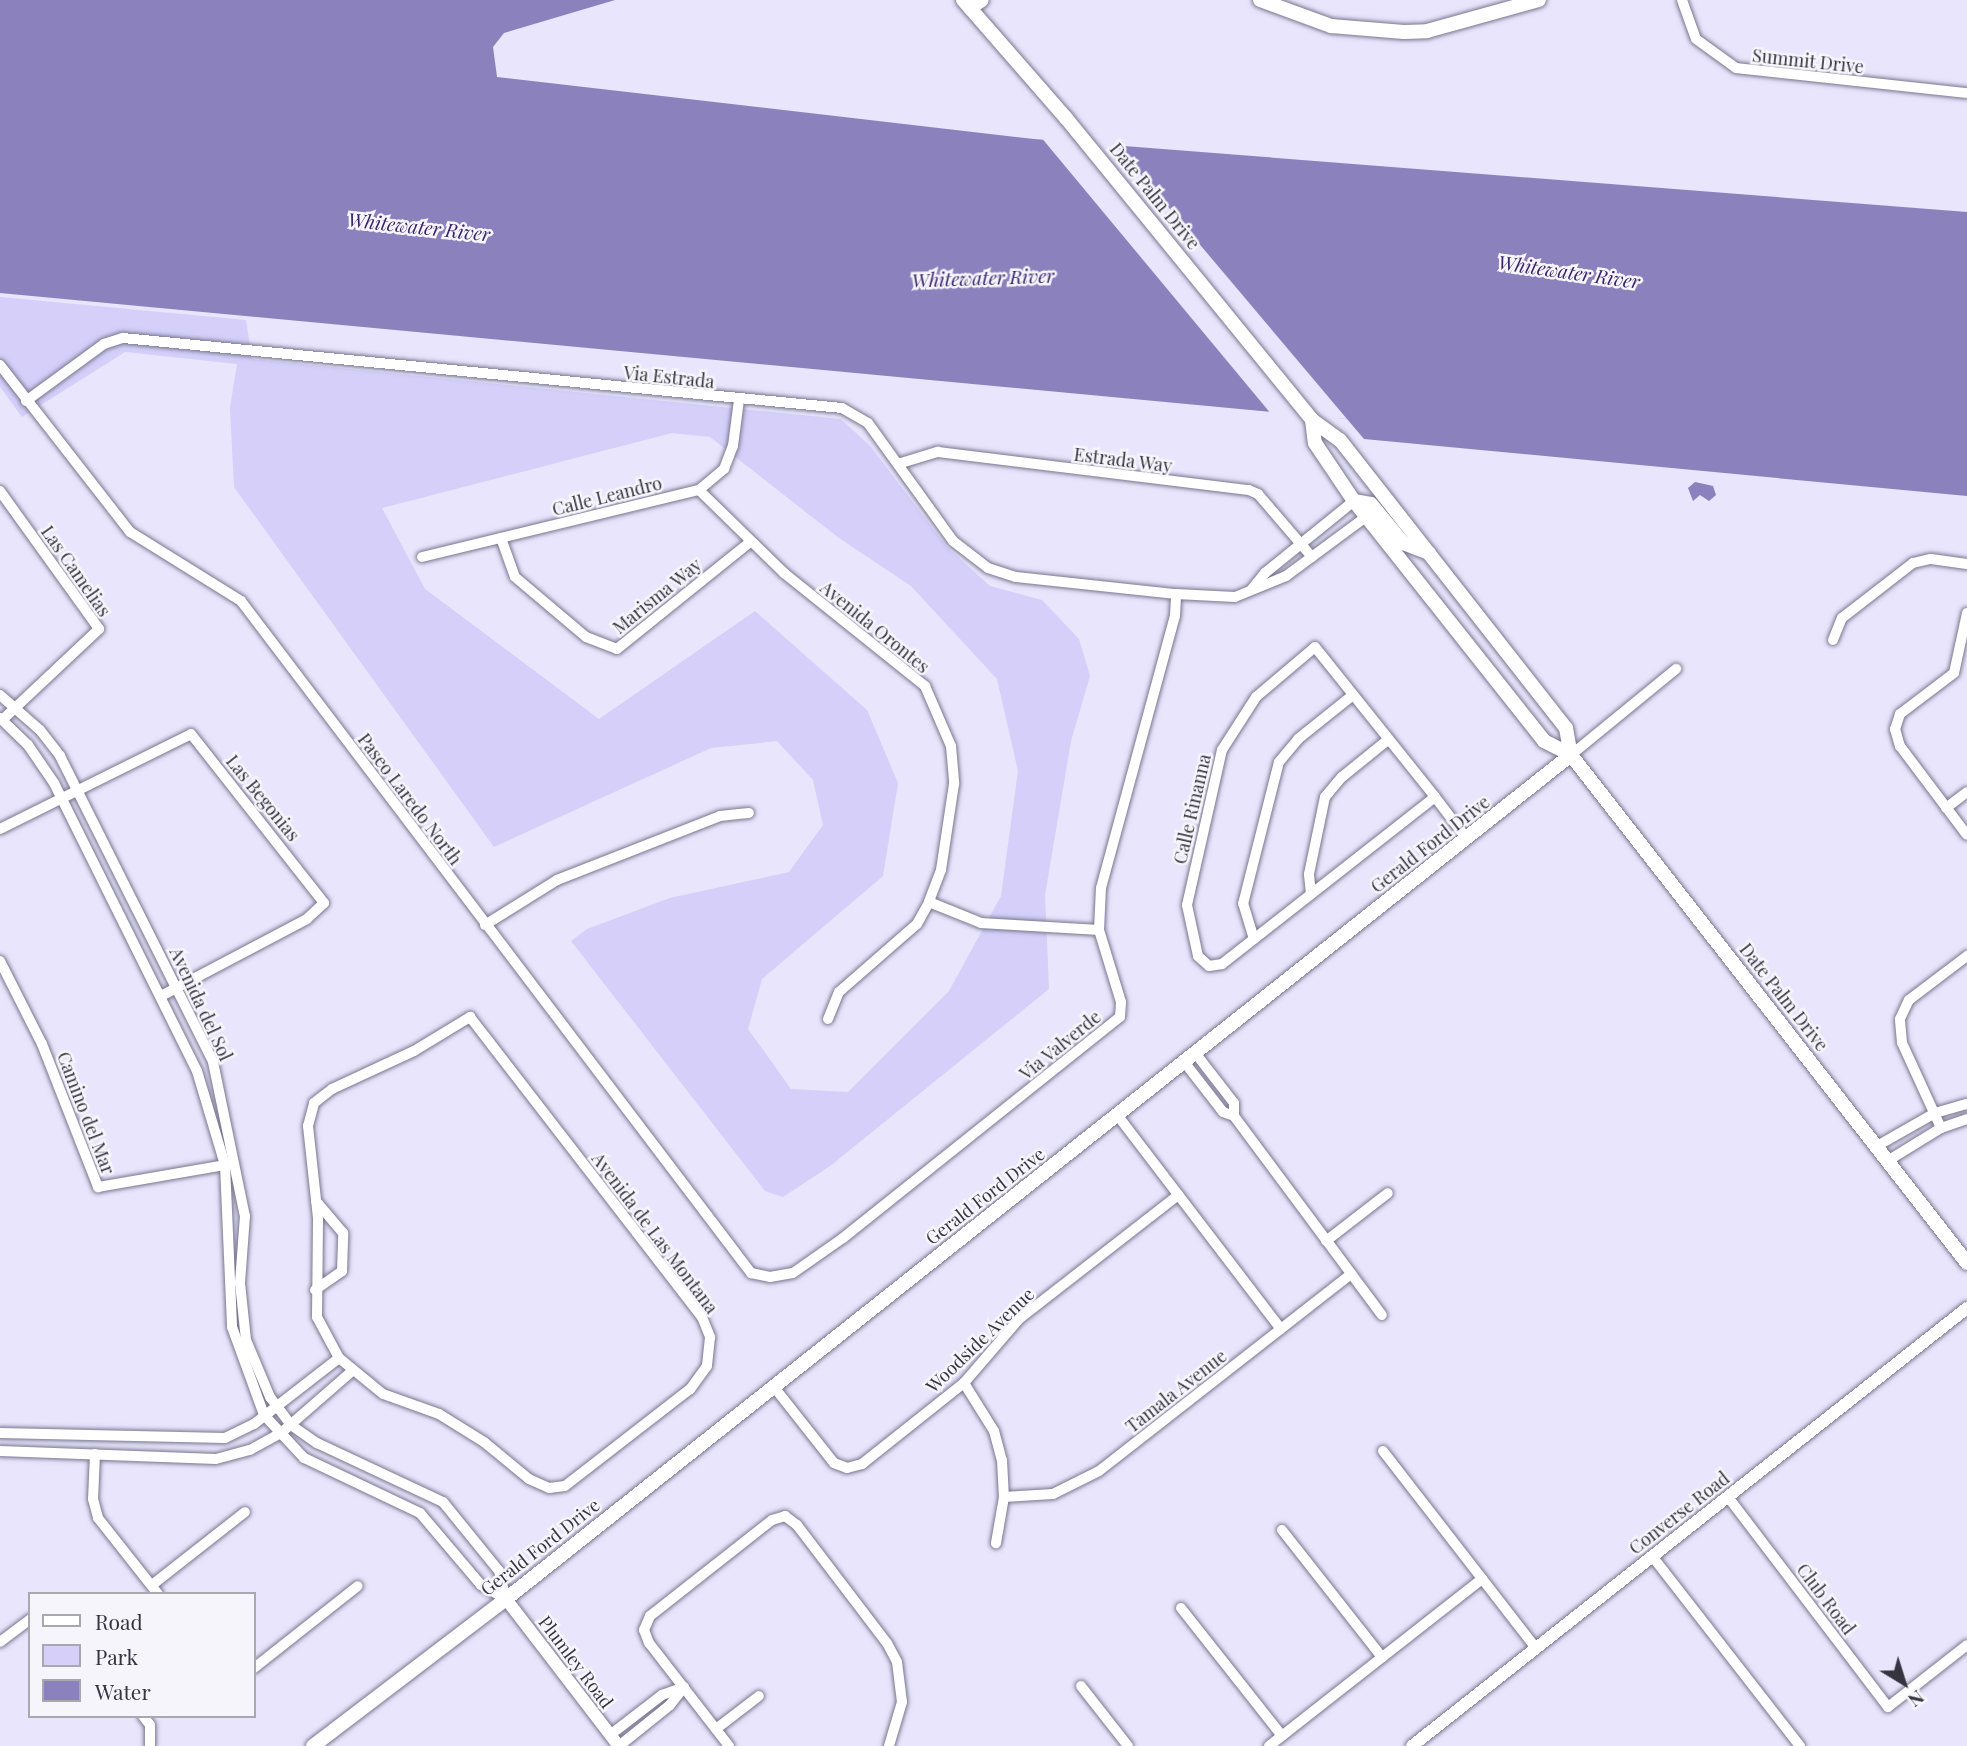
<!DOCTYPE html>
<style>
body{margin:0}
#map{position:relative;width:1967px;height:1746px;overflow:hidden;background:#e8e5fc;font-family:"Playfair Display",serif}
div>[style]{position:absolute}
[style*='--x']{left:calc(var(--x)*1px);top:calc(var(--y)*1px);width:calc(var(--w)*1px);rotate:calc(var(--a)*1deg)}
.green>*{inset:0;background:#d5cffa}
.water>*{inset:0;background:#8b81bc}
.pier>*{inset:0;background:#e8e5fc}
.roads{filter:drop-shadow(0 0 2px #79768f) drop-shadow(0 0 2px #79768f)}
.minor>*{height:10px;margin:-5px;padding:0 5px;transform-origin:5px;border-radius:5px;background:#fff}
.tertiary>*{height:12px;margin:-6px;padding:0 6px;transform-origin:6px;border-radius:6px;background:#fff}
.secondary>*{height:14px;margin:-7px;padding:0 7px;transform-origin:7px;border-radius:7px;background:#fff}
span{translate:-50% -50%;white-space:nowrap;text-align:center;line-height:1.15;-webkit-text-stroke:5px #f6f5fb;paint-order:stroke}
.street-label{font-size:18px;color:#35343f}
.water-label{font-size:19px;color:#39256c;font-style:italic}
.legend{position:absolute;left:28px;top:1592px;width:228px;height:126px;box-sizing:border-box;background:#f6f5fb;border:2px solid #a9a8b0;margin:0;padding:9px 12px;list-style:none;font-size:21px;color:#35343f}
.legend li{display:flex;align-items:center;gap:14px;height:35px}
.legend b{width:35px;border:2px solid #a9a8b0}
.north{position:absolute;left:1869px;top:1648px;width:70px;height:70px;-webkit-text-stroke:5px #f6f5fb;paint-order:stroke;rotate:142deg;font-size:19px;font-weight:700;line-height:28px;text-align:center;color:#35343f}
.north::after{content:'';display:block;margin:auto;width:24px;height:32px;background:#35343f;clip-path:polygon(50% 0,100% 100%,50% 72%,0 100%)}
</style>
<div id="map">
<div class="green">
<i style="clip-path:polygon(evenodd,0 297px,246px 320px,252px 359px,841px 419px,870px 446px,948px 548px,990px 586px,1042px 600px,1079px 639px,1090px 676px,1071px 741px,1045px 895px,1049px 989px,830px 1166px,783px 1197px,765px 1191px,571px 941px,587px 929px,670px 898px,789px 872px,823px 825px,813px 780px,777px 741px,711px 748px,494px 847px,234px 487px,230px 408px,237px 364px,125px 352px,22px 417px,0 387px,0 297px,672px 433px,710px 437px,839px 538px,911px 586px,997px 679px,1018px 771px,1001px 896px,949px 991px,848px 1092px,791px 1089px,748px 1029px,762px 979px,883px 876px,898px 783px,867px 710px,755px 611px,599px 719px,425px 589px,382px 508px,672px 433px)"></i>
</div>
<div class="water">
<i style="clip-path:polygon(0 0,615px 0,504px 33px,493px 47px,497px 77px,1034px 139px,1967px 212px,1967px 496px,1364px 439px,1347px 419px,0 293px)"></i>
<i style="clip-path:polygon(1695px 482px,1713px 486px,1716px 495px,1709px 501px,1700px 495px,1693px 501px,1688px 488px)"></i>
</div>
<div class="pier">
<i style="clip-path:polygon(1040px 136px,1110px 138px,1347px 419px,1272px 415px)"></i>
</div>
<div class="roads">
<div class="minor">
<i style="--x:1682;--y:0;--w:41;--a:70.3"></i>
<i style="--x:1696;--y:39;--w:49;--a:35.9"></i>
<i style="--x:1736;--y:68;--w:232;--a:6.2"></i>
<i style="--x:0;--y:365;--w:212;--a:52.1"></i>
<i style="--x:130;--y:532;--w:131;--a:31.9"></i>
<i style="--x:241;--y:601;--w:844;--a:52.8"></i>
<i style="--x:751;--y:1273;--w:19;--a:12"></i>
<i style="--x:770;--y:1277;--w:23;--a:-10"></i>
<i style="--x:793;--y:1273;--w:61;--a:-35"></i>
<i style="--x:843;--y:1238;--w:354;--a:-38.6"></i>
<i style="--x:1120;--y:1017;--w:15;--a:-86"></i>
<i style="--x:1121;--y:1002;--w:75;--a:-107"></i>
<i style="--x:1099;--y:930;--w:42;--a:-87.3"></i>
<i style="--x:1101;--y:888;--w:282;--a:-74.8"></i>
<i style="--x:1175;--y:616;--w:22;--a:-87"></i>
<i style="--x:26;--y:401;--w:97;--a:-36.2"></i>
<i style="--x:104;--y:344;--w:20;--a:-18"></i>
<i style="--x:123;--y:338;--w:722;--a:5.56"></i>
<i style="--x:842;--y:408;--w:30;--a:30"></i>
<i style="--x:868;--y:423;--w:145;--a:54.2"></i>
<i style="--x:953;--y:541;--w:44;--a:37.6"></i>
<i style="--x:988;--y:568;--w:29;--a:18"></i>
<i style="--x:1016;--y:577;--w:161;--a:6.1"></i>
<i style="--x:1176;--y:594;--w:59;--a:2.9"></i>
<i style="--x:1235;--y:597;--w:55;--a:-22.4"></i>
<i style="--x:1286;--y:576;--w:101;--a:-36.5"></i>
<i style="--x:901;--y:463;--w:39;--a:-17"></i>
<i style="--x:938;--y:452;--w:313;--a:7"></i>
<i style="--x:1249;--y:490;--w:10;--a:24"></i>
<i style="--x:1258;--y:494;--w:83;--a:49.4"></i>
<i style="--x:699;--y:490;--w:119;--a:44.3"></i>
<i style="--x:784;--y:573;--w:181;--a:38.7"></i>
<i style="--x:925;--y:686;--w:65;--a:66.6"></i>
<i style="--x:951;--y:746;--w:38;--a:85"></i>
<i style="--x:954;--y:784;--w:87;--a:98.6"></i>
<i style="--x:941;--y:870;--w:34;--a:111"></i>
<i style="--x:929;--y:902;--w:56;--a:22"></i>
<i style="--x:981;--y:923;--w:118;--a:3.4"></i>
<i style="--x:0;--y:491;--w:170;--a:54.3"></i>
<i style="--x:99;--y:629;--w:133;--a:136.8"></i>
<i style="--x:501;--y:538;--w:41;--a:70.3"></i>
<i style="--x:515;--y:577;--w:93;--a:40.2"></i>
<i style="--x:586;--y:637;--w:33;--a:21"></i>
<i style="--x:617;--y:649;--w:171;--a:-38.8"></i>
<i style="--x:422;--y:557;--w:285;--a:-13.6"></i>
<i style="--x:699;--y:490;--w:33;--a:-40"></i>
<i style="--x:724;--y:469;--w:25;--a:-69"></i>
<i style="--x:733;--y:446;--w:46;--a:-82.6"></i>
<i style="--x:1252;--y:589;--w:21;--a:-51"></i>
<i style="--x:1265;--y:573;--w:114;--a:-39"></i>
<i style="--x:1967;--y:613;--w:61;--a:102.2"></i>
<i style="--x:1954;--y:673;--w:68;--a:142.8"></i>
<i style="--x:1900;--y:714;--w:16;--a:108"></i>
<i style="--x:1895;--y:729;--w:18;--a:74"></i>
<i style="--x:1900;--y:746;--w:111;--a:53"></i>
<i style="--x:1833;--y:640;--w:24;--a:-68"></i>
<i style="--x:1842;--y:618;--w:90;--a:-37.8"></i>
<i style="--x:1913;--y:563;--w:18;--a:-13"></i>
<i style="--x:1931;--y:559;--w:36;--a:8"></i>
<i style="--x:0;--y:695;--w:53;--a:41.2"></i>
<i style="--x:40;--y:730;--w:33;--a:52"></i>
<i style="--x:60;--y:756;--w:342;--a:63.4"></i>
<i style="--x:213;--y:1062;--w:157;--a:78.3"></i>
<i style="--x:245;--y:1216;--w:67;--a:94.3"></i>
<i style="--x:240;--y:1283;--w:57;--a:84"></i>
<i style="--x:246;--y:1340;--w:62;--a:67.2"></i>
<i style="--x:270;--y:1397;--w:35;--a:53"></i>
<i style="--x:291;--y:1425;--w:32;--a:35"></i>
<i style="--x:317;--y:1443;--w:139;--a:25.1"></i>
<i style="--x:443;--y:1502;--w:89;--a:50.9"></i>
<i style="--x:499;--y:1571;--w:29;--a:76"></i>
<i style="--x:0;--y:718;--w:39;--a:44"></i>
<i style="--x:28;--y:745;--w:46;--a:55.6"></i>
<i style="--x:54;--y:783;--w:322;--a:63.6"></i>
<i style="--x:197;--y:1071;--w:98;--a:73.4"></i>
<i style="--x:225;--y:1165;--w:162;--a:87.5"></i>
<i style="--x:232;--y:1327;--w:94;--a:70"></i>
<i style="--x:264;--y:1415;--w:59;--a:47.1"></i>
<i style="--x:304;--y:1458;--w:128;--a:25.4"></i>
<i style="--x:420;--y:1513;--w:94;--a:49.7"></i>
<i style="--x:481;--y:1585;--w:29;--a:29"></i>
<i style="--x:1571;--y:755;--w:136;--a:-39.3"></i>
<i style="--x:1435;--y:797;--w:271;--a:141.9"></i>
<i style="--x:1222;--y:964;--w:13;--a:171"></i>
<i style="--x:1209;--y:966;--w:15;--a:-138"></i>
<i style="--x:1198;--y:956;--w:52;--a:-102.2"></i>
<i style="--x:1187;--y:905;--w:159;--a:-77.3"></i>
<i style="--x:1222;--y:750;--w:63;--a:-57.3"></i>
<i style="--x:1256;--y:697;--w:77;--a:-40.3"></i>
<i style="--x:1315;--y:647;--w:192;--a:51.3"></i>
<i style="--x:1435;--y:797;--w:53;--a:52.7"></i>
<i style="--x:1946;--y:808;--w:26;--a:-37"></i>
<i style="--x:0;--y:829;--w:213;--a:-26.4"></i>
<i style="--x:191;--y:734;--w:215;--a:51.8"></i>
<i style="--x:324;--y:903;--w:23;--a:137"></i>
<i style="--x:307;--y:919;--w:165;--a:152.2"></i>
<i style="--x:1311;--y:894;--w:20;--a:-96"></i>
<i style="--x:1309;--y:874;--w:79;--a:-78.3"></i>
<i style="--x:1325;--y:797;--w:26;--a:-50"></i>
<i style="--x:1342;--y:777;--w:60;--a:-39"></i>
<i style="--x:485;--y:925;--w:85;--a:-32"></i>
<i style="--x:557;--y:880;--w:175;--a:-21.4"></i>
<i style="--x:720;--y:816;--w:29;--a:-6"></i>
<i style="--x:1254;--y:939;--w:37;--a:-107"></i>
<i style="--x:1243;--y:904;--w:146;--a:-75.8"></i>
<i style="--x:1279;--y:762;--w:30;--a:-50"></i>
<i style="--x:1298;--y:739;--w:70;--a:-38.7"></i>
<i style="--x:0;--y:961;--w:93;--a:63.2"></i>
<i style="--x:42;--y:1044;--w:154;--a:68.6"></i>
<i style="--x:98;--y:1187;--w:135;--a:-9.8"></i>
<i style="--x:470;--y:1017;--w:379;--a:52.3"></i>
<i style="--x:702;--y:1317;--w:22;--a:68"></i>
<i style="--x:710;--y:1337;--w:29;--a:96"></i>
<i style="--x:707;--y:1366;--w:29;--a:126"></i>
<i style="--x:690;--y:1389;--w:158;--a:142.2"></i>
<i style="--x:565;--y:1486;--w:16;--a:173"></i>
<i style="--x:549;--y:1488;--w:22;--a:-156"></i>
<i style="--x:529;--y:1479;--w:58;--a:-140.6"></i>
<i style="--x:484;--y:1442;--w:53;--a:-148.1"></i>
<i style="--x:439;--y:1414;--w:59;--a:-160.3"></i>
<i style="--x:383;--y:1394;--w:57;--a:-140.7"></i>
<i style="--x:339;--y:1358;--w:47;--a:-118.2"></i>
<i style="--x:317;--y:1317;--w:99;--a:-89.4"></i>
<i style="--x:318;--y:1218;--w:93;--a:-96.2"></i>
<i style="--x:308;--y:1126;--w:24;--a:-75"></i>
<i style="--x:314;--y:1103;--w:23;--a:-38"></i>
<i style="--x:332;--y:1089;--w:90;--a:-24.9"></i>
<i style="--x:414;--y:1051;--w:66;--a:-31.3"></i>
<i style="--x:828;--y:1019;--w:29;--a:-68"></i>
<i style="--x:839;--y:992;--w:103;--a:-41.1"></i>
<i style="--x:917;--y:924;--w:25;--a:-61"></i>
<i style="--x:1196;--y:1054;--w:62;--a:52.2"></i>
<i style="--x:1234;--y:1103;--w:13;--a:90"></i>
<i style="--x:1234;--y:1116;--w:248;--a:53.4"></i>
<i style="--x:1185;--y:1063;--w:62;--a:52.2"></i>
<i style="--x:1223;--y:1112;--w:12;--a:20"></i>
<i style="--x:1118;--y:1116;--w:268;--a:52.6"></i>
<i style="--x:1941;--y:1128;--w:94;--a:-114.6"></i>
<i style="--x:1902;--y:1043;--w:24;--a:-95"></i>
<i style="--x:1900;--y:1019;--w:21;--a:-65"></i>
<i style="--x:1909;--y:1000;--w:73;--a:-37.2"></i>
<i style="--x:1877;--y:1146;--w:67;--a:-29.6"></i>
<i style="--x:1935;--y:1113;--w:33;--a:-16"></i>
<i style="--x:1889;--y:1160;--w:61;--a:-31.6"></i>
<i style="--x:1941;--y:1128;--w:28;--a:-19"></i>
<i style="--x:1326;--y:1241;--w:78;--a:-37.7"></i>
<i style="--x:315;--y:1290;--w:33;--a:-35"></i>
<i style="--x:342;--y:1271;--w:38;--a:-88"></i>
<i style="--x:343;--y:1233;--w:42;--a:-130.2"></i>
<i style="--x:964;--y:1383;--w:57;--a:58"></i>
<i style="--x:994;--y:1431;--w:30;--a:75"></i>
<i style="--x:1002;--y:1460;--w:37;--a:87"></i>
<i style="--x:1004;--y:1497;--w:47;--a:99.9"></i>
<i style="--x:774;--y:1387;--w:97;--a:51.7"></i>
<i style="--x:834;--y:1463;--w:14;--a:21"></i>
<i style="--x:847;--y:1468;--w:16;--a:-15"></i>
<i style="--x:862;--y:1464;--w:130;--a:-38.5"></i>
<i style="--x:964;--y:1383;--w:84;--a:-49.3"></i>
<i style="--x:1019;--y:1319;--w:202;--a:-37.9"></i>
<i style="--x:0;--y:1433;--w:225;--a:1.3"></i>
<i style="--x:225;--y:1438;--w:32;--a:-26"></i>
<i style="--x:254;--y:1424;--w:108;--a:-37.8"></i>
<i style="--x:0;--y:1451;--w:216;--a:2.1"></i>
<i style="--x:216;--y:1459;--w:35;--a:-15"></i>
<i style="--x:250;--y:1450;--w:35;--a:-29"></i>
<i style="--x:281;--y:1433;--w:94;--a:-41.1"></i>
<i style="--x:1383;--y:1451;--w:249;--a:52.2"></i>
<i style="--x:95;--y:1454;--w:45;--a:92.5"></i>
<i style="--x:93;--y:1499;--w:20;--a:75"></i>
<i style="--x:98;--y:1518;--w:97;--a:51.7"></i>
<i style="--x:1004;--y:1497;--w:49;--a:-3.5"></i>
<i style="--x:1053;--y:1494;--w:51;--a:-26.6"></i>
<i style="--x:1099;--y:1471;--w:320;--a:-38"></i>
<i style="--x:1728;--y:1497;--w:264;--a:52.7"></i>
<i style="--x:1888;--y:1707;--w:100;--a:-38.1"></i>
<i style="--x:1282;--y:1530;--w:162;--a:51.8"></i>
<i style="--x:1652;--y:1556;--w:241;--a:52.1"></i>
<i style="--x:152;--y:1585;--w:118;--a:-38.1"></i>
<i style="--x:1181;--y:1608;--w:163;--a:51.7"></i>
<i style="--x:0;--y:1642;--w:38;--a:-37"></i>
<i style="--x:254;--y:1668;--w:132;--a:-38.3"></i>
<i style="--x:1081;--y:1686;--w:76;--a:51.9"></i>
<i style="--x:143;--y:1716;--w:11;--a:52"></i>
<i style="--x:150;--y:1725;--w:21;--a:90"></i>
<i style="--x:716;--y:1729;--w:54;--a:-37.5"></i>
<i style="--x:610;--y:1735;--w:66;--a:-37.6"></i>
<i style="--x:662;--y:1695;--w:23;--a:-20"></i>
<i style="--x:684;--y:1687;--w:23;--a:128"></i>
<i style="--x:670;--y:1705;--w:65;--a:141.2"></i>
<i style="--x:729;--y:1746;--w:130;--a:-127.8"></i>
<i style="--x:649;--y:1643;--w:14;--a:-111"></i>
<i style="--x:644;--y:1630;--w:15;--a:-67"></i>
<i style="--x:650;--y:1616;--w:155;--a:-38.2"></i>
<i style="--x:772;--y:1520;--w:14;--a:-17"></i>
<i style="--x:785;--y:1516;--w:15;--a:37"></i>
<i style="--x:797;--y:1525;--w:148;--a:52.7"></i>
<i style="--x:887;--y:1643;--w:21;--a:62"></i>
<i style="--x:897;--y:1662;--w:40;--a:82.9"></i>
<i style="--x:902;--y:1702;--w:46;--a:106.5"></i>
<i style="--x:1269;--y:1746;--w:271;--a:-38.1"></i>
</div>
<div class="tertiary">
<i style="--x:506;--y:1599;--w:185;--a:52.5"></i>
<i style="--x:1412;--y:1746;--w:707;--a:-38.28"></i>
</div>
<div class="secondary">
<i style="--x:963;--y:0;--w:157;--a:48.9"></i>
<i style="--x:1066;--y:118;--w:390;--a:50.8"></i>
<i style="--x:1312;--y:420;--w:34;--a:36"></i>
<i style="--x:1340;--y:440;--w:366;--a:51.9"></i>
<i style="--x:1566;--y:728;--w:27;--a:80"></i>
<i style="--x:1260;--y:0;--w:76;--a:20.1"></i>
<i style="--x:1331;--y:26;--w:73;--a:4.7"></i>
<i style="--x:1404;--y:32;--w:23;--a:-2"></i>
<i style="--x:1427;--y:31;--w:116;--a:-15.5"></i>
<i style="--x:970;--y:8;--w:14;--a:-34"></i>
<i style="--x:1312;--y:420;--w:23;--a:83"></i>
<i style="--x:1315;--y:443;--w:70;--a:56.1"></i>
<i style="--x:1354;--y:501;--w:306;--a:51.6"></i>
<i style="--x:1544;--y:741;--w:30;--a:27"></i>
<i style="--x:1571;--y:755;--w:644;--a:52.06"></i>
<i style="--x:1354;--y:501;--w:17;--a:10"></i>
<i style="--x:1371;--y:504;--w:50;--a:50.6"></i>
<i style="--x:1403;--y:543;--w:28;--a:21"></i>
<i style="--x:313;--y:1746;--w:243;--a:-37.3"></i>
<i style="--x:506;--y:1599;--w:1359;--a:-38.4"></i>
</div>
</div>
<div class="street-label">
<span style="left:1808px;top:61px;rotate:6deg">Summit Drive</span>
<span style="left:1155px;top:196px;rotate:51deg">Date Palm Drive</span>
<span style="left:669px;top:377px;rotate:6deg">Via Estrada</span>
<span style="left:1123px;top:460px;rotate:7deg">Estrada Way</span>
<span style="left:607px;top:496px;rotate:-14deg">Calle Leandro</span>
<span style="left:76px;top:571px;rotate:55deg">Las Camelias</span>
<span style="left:657px;top:596px;rotate:-39deg">Marisma Way</span>
<span style="left:875px;top:627px;rotate:39deg">Avenida Orontes</span>
<span style="left:263px;top:798px;rotate:51deg">Las Begonias</span>
<span style="left:410px;top:799px;rotate:53deg">Paseo Laredo North</span>
<span style="left:1192px;top:809px;rotate:-77deg">Calle Rinanna</span>
<span style="left:1430px;top:844px;rotate:-38deg">Gerald Ford Drive</span>
<span style="left:1784px;top:997px;rotate:52deg">Date Palm Drive</span>
<span style="left:201px;top:1004px;rotate:65deg">Avenida del Sol</span>
<span style="left:1060px;top:1045px;rotate:-39deg">Via Valverde</span>
<span style="left:86px;top:1113px;rotate:69deg">Camino del Mar</span>
<span style="left:985px;top:1196px;rotate:-38deg">Gerald Ford Drive</span>
<span style="left:655px;top:1233px;rotate:53deg">Avenida de Las Montana</span>
<span style="left:980px;top:1340px;rotate:-44deg">Woodside Avenue</span>
<span style="left:1176px;top:1391px;rotate:-38deg">Tamala Avenue</span>
<span style="left:1679px;top:1513px;rotate:-38deg">Converse Road</span>
<span style="left:540px;top:1547px;rotate:-38deg">Gerald Ford Drive</span>
<span style="left:1826px;top:1599px;rotate:53deg">Club Road</span>
<span style="left:576px;top:1662px;rotate:53deg">Plumley Road</span>
</div>
<div class="water-label">
<span style="left:419px;top:227px;rotate:6deg">Whitewater River</span>
<span style="left:1569px;top:272px;rotate:8deg">Whitewater River</span>
<span style="left:983px;top:278px;rotate:-2deg">Whitewater River</span>
</div>
<ul class="legend">
<li><b style="height:9px;background:#fff"></b>Road</li>
<li><b style="height:19px;background:#d5cffa"></b>Park</li>
<li><b style="height:19px;background:#8b81bc"></b>Water</li>
</ul>
<div class="north">N</div>
</div>
